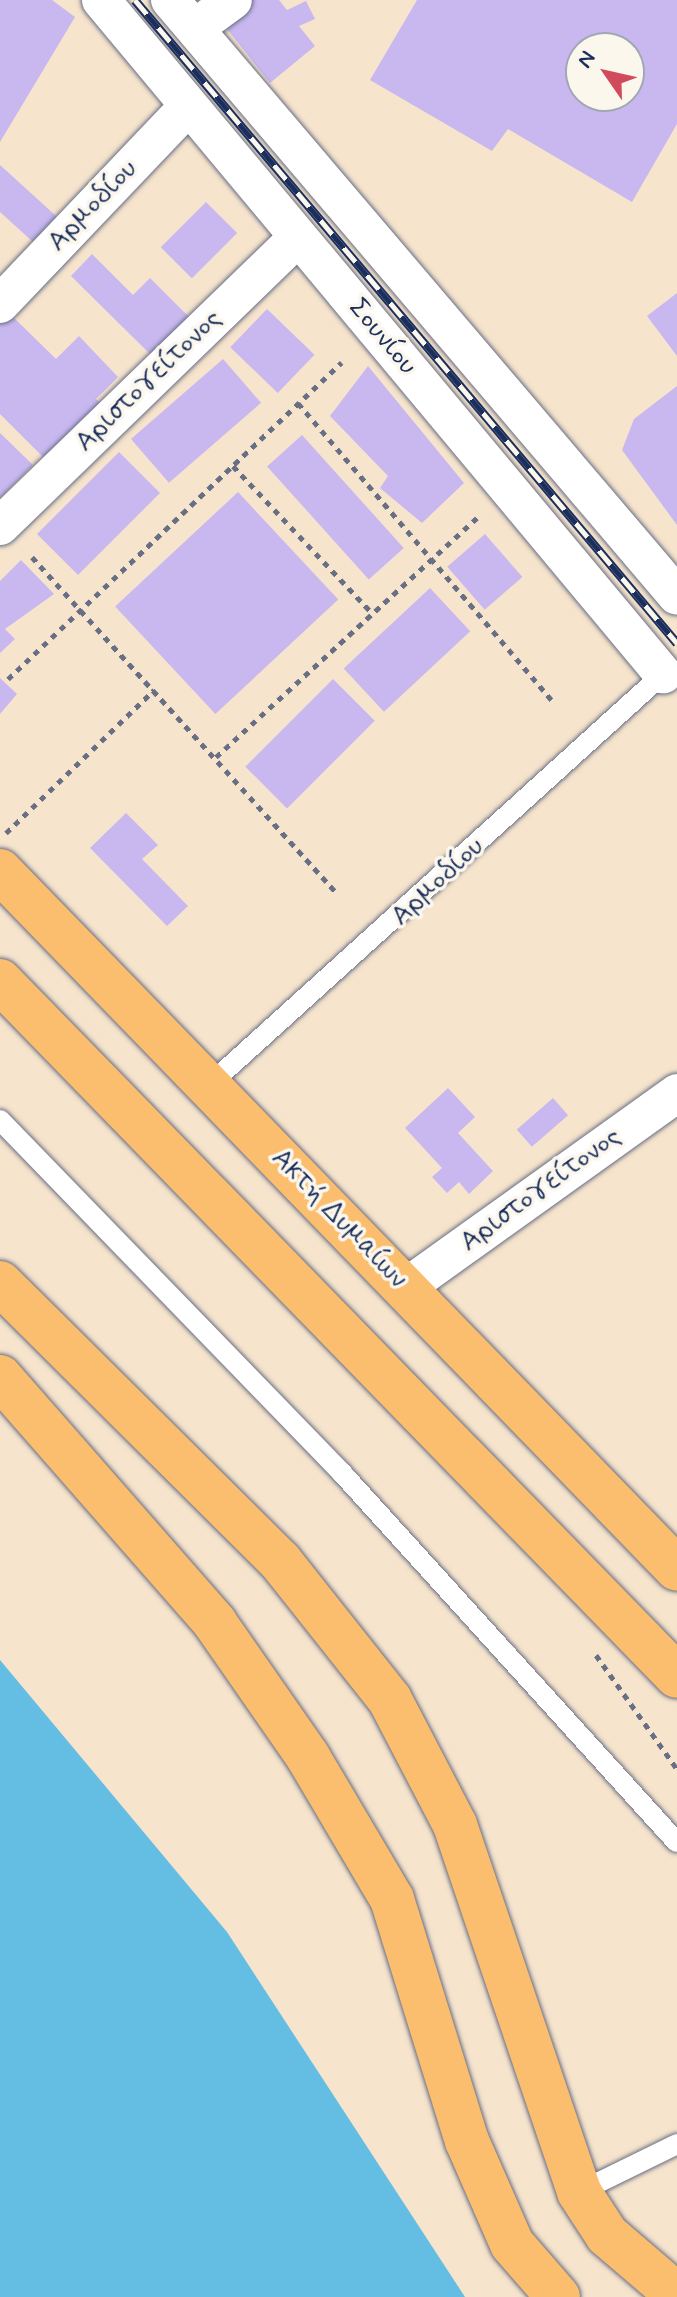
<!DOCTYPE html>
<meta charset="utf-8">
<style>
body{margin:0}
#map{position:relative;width:677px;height:2297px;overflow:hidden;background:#f6e4cc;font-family:Mynerve,sans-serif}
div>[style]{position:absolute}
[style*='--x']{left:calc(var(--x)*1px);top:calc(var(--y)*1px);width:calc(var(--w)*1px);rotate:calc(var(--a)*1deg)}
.water>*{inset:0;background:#64bde2}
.building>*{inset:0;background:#c9b8f0;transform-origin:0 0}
.path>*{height:5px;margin-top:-2.5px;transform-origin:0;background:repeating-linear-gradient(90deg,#686e84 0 6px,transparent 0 12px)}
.roads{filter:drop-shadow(0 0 2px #686e84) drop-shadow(0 0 2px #686e84)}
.service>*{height:20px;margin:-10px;padding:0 10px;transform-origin:10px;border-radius:10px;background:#fff}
.minor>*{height:38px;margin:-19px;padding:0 19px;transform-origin:19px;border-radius:19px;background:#fff}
.primary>*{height:44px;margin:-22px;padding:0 22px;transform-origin:22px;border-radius:22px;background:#fbbd6e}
.rail>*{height:9px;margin-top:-4.5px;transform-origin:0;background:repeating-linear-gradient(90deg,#fbf7ec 0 18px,#1b2f5e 0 36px);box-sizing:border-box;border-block:2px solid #1b2f5e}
span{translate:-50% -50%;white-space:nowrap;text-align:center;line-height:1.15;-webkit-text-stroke:7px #fbf7ec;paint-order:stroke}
.street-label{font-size:28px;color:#1b2f5e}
.north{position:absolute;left:565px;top:32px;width:80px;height:80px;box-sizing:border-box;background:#fbf7ec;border:2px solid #a1a7b3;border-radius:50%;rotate:304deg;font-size:22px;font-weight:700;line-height:32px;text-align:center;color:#1b2f5e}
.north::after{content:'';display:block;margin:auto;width:28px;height:36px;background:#d1495b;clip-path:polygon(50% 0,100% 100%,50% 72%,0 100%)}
</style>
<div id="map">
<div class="water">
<i style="clip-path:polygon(0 1660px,227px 1932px,465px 2297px,0 2297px)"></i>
</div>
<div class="building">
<i style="clip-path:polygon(0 0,52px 0,75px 17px,0 142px)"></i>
<i style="clip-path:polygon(252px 0,279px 0,287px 10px,306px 1px,315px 19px,299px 26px,315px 46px,270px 83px,223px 24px)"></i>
<i style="clip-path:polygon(evenodd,417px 0,677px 0,677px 124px,632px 202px,508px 129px,492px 151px,370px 80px,417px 0,581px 48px,629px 48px,629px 96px,581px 96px,581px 48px)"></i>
<i style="clip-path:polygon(0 165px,66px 225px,43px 251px,0 212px)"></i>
<i style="left:206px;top:202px;width:44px;height:64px;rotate:45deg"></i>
<i style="clip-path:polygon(92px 254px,133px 295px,150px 278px,193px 321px,155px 359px,71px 276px)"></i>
<i style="clip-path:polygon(677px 293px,677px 356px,647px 316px)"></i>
<i style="left:267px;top:309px;width:66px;height:53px;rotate:44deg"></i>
<i style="clip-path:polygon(9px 313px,56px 359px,79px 336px,118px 377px,96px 399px,105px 407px,49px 463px,0 414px,0 322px)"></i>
<i style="left:223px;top:359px;width:58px;height:122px;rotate:49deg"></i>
<i style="clip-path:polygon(368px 366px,464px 483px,422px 523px,380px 488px,388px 476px,330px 416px)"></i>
<i style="clip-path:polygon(677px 386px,677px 525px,622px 450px,634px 419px)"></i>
<i style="clip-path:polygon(0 433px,33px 465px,0 498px)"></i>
<i style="left:302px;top:435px;width:152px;height:47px;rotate:48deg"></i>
<i style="left:119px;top:452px;width:58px;height:116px;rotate:45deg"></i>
<i style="left:238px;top:492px;width:147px;height:168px;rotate:47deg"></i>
<i style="left:485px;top:534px;width:57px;height:50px;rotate:49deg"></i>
<i style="clip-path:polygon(21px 560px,54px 594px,5px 629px,15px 639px,0 653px,0 581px)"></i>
<i style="left:430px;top:588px;width:59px;height:118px;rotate:47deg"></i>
<i style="clip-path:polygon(0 678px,17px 694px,0 714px)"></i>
<i style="left:333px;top:679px;width:59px;height:124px;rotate:45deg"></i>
<i style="clip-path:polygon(126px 813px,158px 845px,142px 859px,188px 906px,167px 926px,90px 848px)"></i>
<i style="clip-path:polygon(448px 1088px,475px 1117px,458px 1133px,493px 1171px,469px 1194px,459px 1182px,447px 1193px,432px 1177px,442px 1168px,405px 1128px)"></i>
<i style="left:553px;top:1098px;width:23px;height:48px;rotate:49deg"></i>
</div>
<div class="path">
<i style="--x:298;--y:403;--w:391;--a:49.5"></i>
<i style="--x:233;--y:466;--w:201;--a:46.6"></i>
<i style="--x:32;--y:557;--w:454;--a:47.8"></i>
<i style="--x:8;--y:679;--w:460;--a:-43.5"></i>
<i style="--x:216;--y:757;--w:355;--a:-42.5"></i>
<i style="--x:6;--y:833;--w:206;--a:-44"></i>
<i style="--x:596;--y:1655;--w:140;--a:54.6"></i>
</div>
<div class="roads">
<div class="service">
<i style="--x:209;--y:1085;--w:612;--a:-42.15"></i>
<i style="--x:0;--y:1120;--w:492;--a:45.9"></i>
<i style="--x:342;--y:1473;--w:498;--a:47.8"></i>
<i style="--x:579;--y:2192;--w:109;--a:-26.1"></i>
</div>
<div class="minor">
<i style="--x:101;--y:0;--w:878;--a:50.18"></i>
<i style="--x:170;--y:0;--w:782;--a:49.61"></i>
<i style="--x:195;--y:28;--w:47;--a:-36.4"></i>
<i style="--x:0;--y:304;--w:269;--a:-46.4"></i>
<i style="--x:0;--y:526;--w:415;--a:-44.1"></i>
<i style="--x:405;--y:1288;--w:335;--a:-35.6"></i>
</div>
<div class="primary">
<i style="--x:0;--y:871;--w:972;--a:45.87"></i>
<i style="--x:0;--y:981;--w:970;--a:45.75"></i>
<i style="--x:0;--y:1283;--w:395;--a:44.8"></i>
<i style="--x:280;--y:1561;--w:177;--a:51.6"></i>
<i style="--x:390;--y:1700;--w:141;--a:62.5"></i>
<i style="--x:455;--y:1825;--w:387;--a:71.3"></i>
<i style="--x:579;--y:2192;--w:51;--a:56.9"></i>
<i style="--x:607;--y:2235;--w:92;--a:40.6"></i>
<i style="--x:0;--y:1377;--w:327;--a:48.8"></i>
<i style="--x:215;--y:1623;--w:163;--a:55.2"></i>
<i style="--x:308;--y:1757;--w:165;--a:59.4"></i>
<i style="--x:392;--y:1899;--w:253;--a:72.8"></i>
<i style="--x:467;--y:2141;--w:112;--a:66.4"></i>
<i style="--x:512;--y:2244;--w:70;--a:49"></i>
</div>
</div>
<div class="rail">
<i style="--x:135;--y:0;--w:841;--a:49.87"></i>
</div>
<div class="street-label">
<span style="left:93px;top:206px;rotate:-46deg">Αρμοδίου</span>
<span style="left:382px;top:337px;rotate:50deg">Σουνίου</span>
<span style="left:149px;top:381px;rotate:-44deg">Αριστογείτονος</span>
<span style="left:438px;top:882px;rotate:-43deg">Αρμοδίου</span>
<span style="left:541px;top:1190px;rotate:-36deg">Αριστογείτονος</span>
<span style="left:339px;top:1219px;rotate:46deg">Ακτή Δυμαίων</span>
</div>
<div class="north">N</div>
</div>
